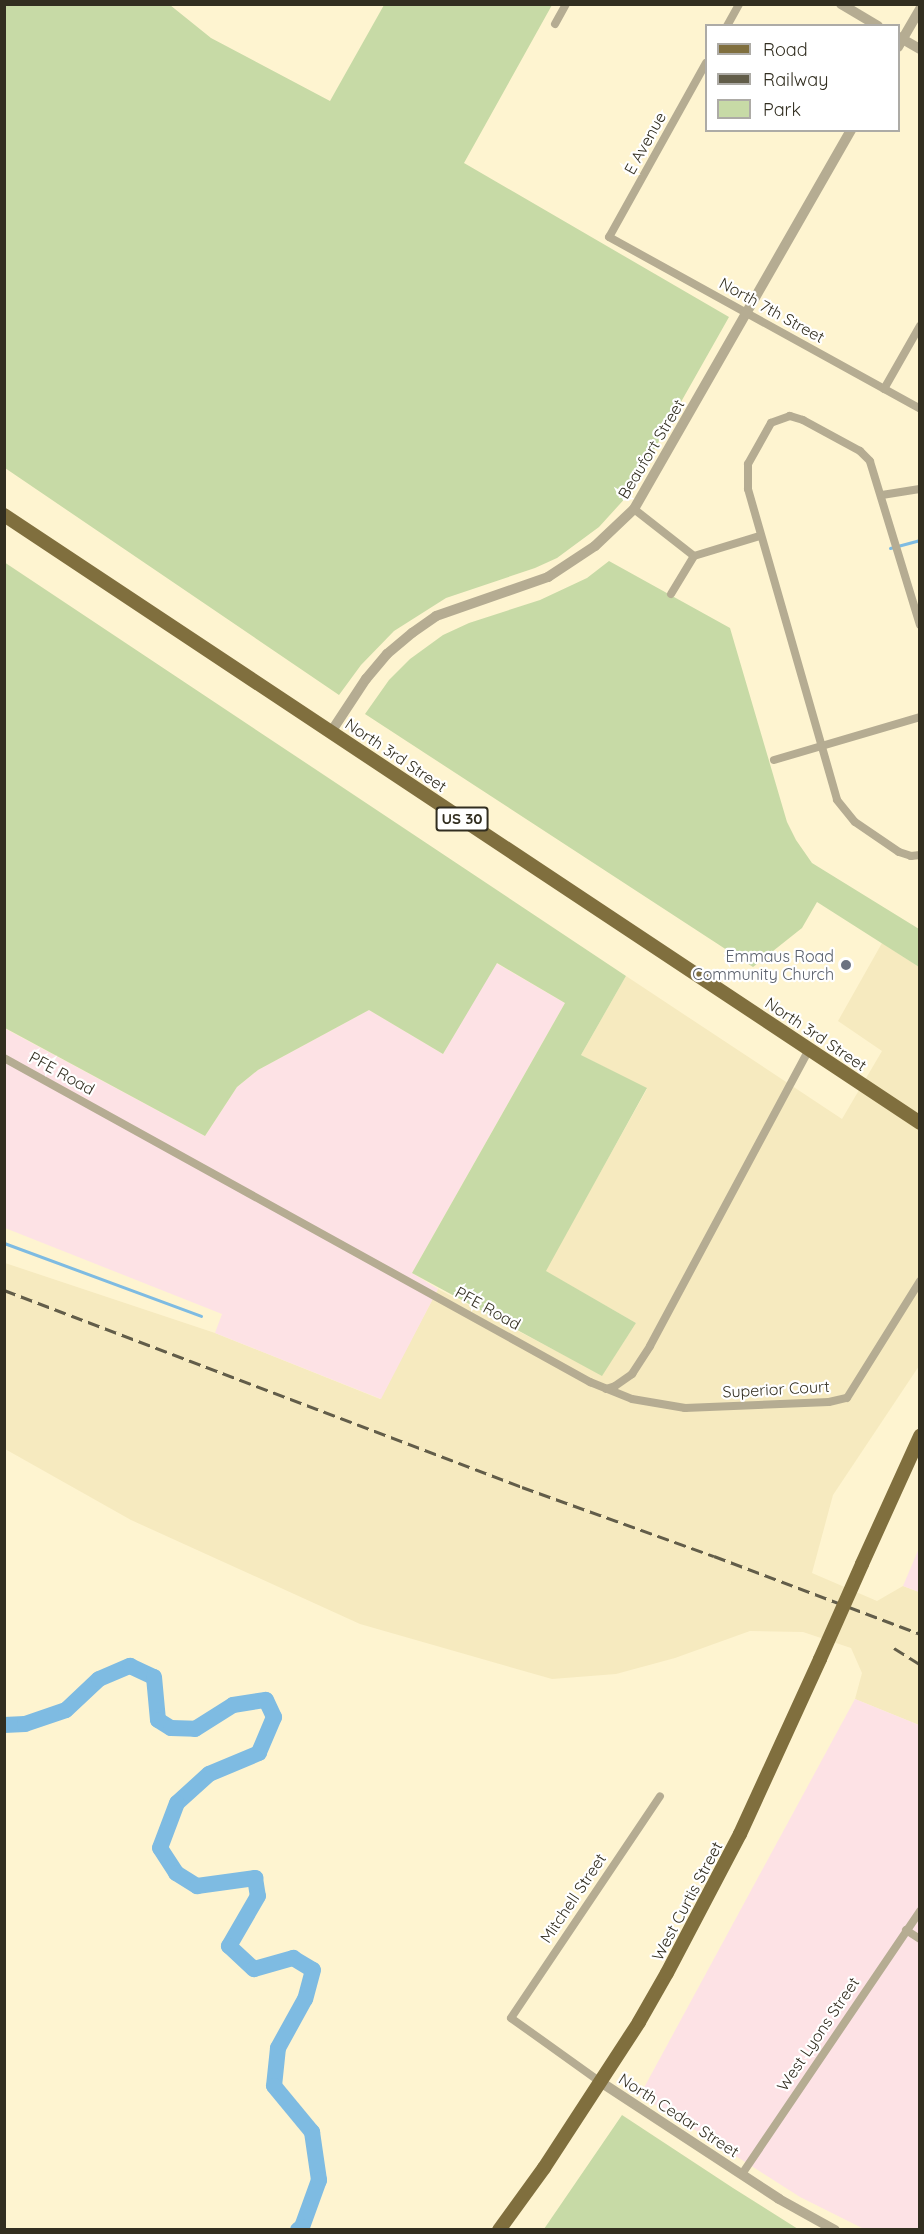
<!DOCTYPE html>
<style>
body{margin:0}
#map{position:relative;width:924px;height:2234px;overflow:hidden;background:#fef4d0;font-family:Quicksand,sans-serif}
div>[style]{position:absolute}
[style*='--x']{left:calc(var(--x)*1px);top:calc(var(--y)*1px);width:calc(var(--w)*1px);rotate:calc(var(--a)*1deg)}
.built>*{inset:0;background:#f6eabf}
.industrial>*{inset:0;background:#fde2e5}
.green>*{inset:0;background:#c7daa6}
.stream>*{height:3px;margin:-1.5px;padding:0 1.5px;transform-origin:1.5px;border-radius:1.5px;background:#7ebbe2}
.river>*{height:16px;margin:-8px;padding:0 8px;transform-origin:8px;border-radius:8px;background:#7ebbe2}
.minor>*{height:8px;margin:-4px;padding:0 4px;transform-origin:4px;border-radius:4px;background:#b5ac92}
.tertiary>*{height:10px;margin:-5px;padding:0 5px;transform-origin:5px;border-radius:5px;background:#b5ac92}
.primary>*{height:14px;margin:-7px;padding:0 7px;transform-origin:7px;border-radius:7px;background:#806f3e}
.rail>*{height:3px;margin-top:-1.5px;transform-origin:0;background:repeating-linear-gradient(90deg,#625d49 0 12px,transparent 0 18px)}
.primary-bridge>*{height:14px;margin:-7px;padding:0 7px;transform-origin:7px;border-radius:7px;background:#806f3e}
.dots>*{width:16px;height:16px;translate:-50% -50%;box-sizing:border-box;border:3px solid #fff;border-radius:50%}
span{translate:-50% -50%;white-space:nowrap;text-align:center;line-height:1.15;-webkit-text-stroke:4.5px #fff;paint-order:stroke}
.shield-label span{padding:2px 4px;background:#fff;border:2px solid;border-radius:4px;-webkit-text-stroke-width:0}
.shield-label{font-size:15px;color:#322e20;font-weight:700}
.street-label{font-size:16px;color:#322e20}
.worship-label{font-size:16px;color:#5b616d}
.right{translate:-100% -50%;text-align:right}
.frame{position:absolute;inset:0;border:6px solid #322e20;pointer-events:none}
.legend{position:absolute;left:705px;top:24px;width:195px;height:108px;box-sizing:border-box;background:#fff;border:2px solid #adaba6;margin:0;padding:8px 10px;list-style:none;font-size:18px;color:#322e20}
.legend li{display:flex;align-items:center;gap:12px;height:30px}
.legend b{width:30px;border:2px solid #adaba6}
</style>
<div id="map">
<div class="built">
<i style="clip-path:polygon(882px 943px,919px 967px,919px 1366px,833px 1495px,812px 1573px,877px 1601px,903px 1586px,919px 1592px,919px 1725px,855px 1699px,862px 1673px,851px 1648px,803px 1632px,750px 1631px,675px 1658px,616px 1674px,552px 1679px,360px 1624px,131px 1520px,5px 1449px,5px 1263px,215px 1333px,380px 1399px,438px 1289px,602px 1375px,636px 1323px,545px 1271px,647px 1089px,581px 1055px,626px 976px,842px 1119px,882px 1051px,838px 1021px)"></i>
</div>
<div class="industrial">
<i style="clip-path:polygon(496px 963px,565px 1003px,412px 1273px,438px 1289px,381px 1399px,215px 1333px,222px 1314px,5px 1228px,4px 1028px,205px 1136px,237px 1087px,258px 1070px,369px 1010px,443px 1054px)"></i>
<i style="clip-path:polygon(919px 1548px,919px 1592px,903px 1586px)"></i>
<i style="clip-path:polygon(855px 1699px,919px 1725px,919px 2229px,864px 2229px,800px 2197px,640px 2095px)"></i>
</div>
<div class="green">
<i style="clip-path:polygon(4px 5px,170px 5px,211px 38px,330px 101px,384px 5px,552px 5px,464px 163px,729px 317px,629px 494px,599px 527px,557px 558px,535px 568px,446px 598px,394px 631px,361px 665px,339px 695px,5px 468px)"></i>
<i style="clip-path:polygon(609px 561px,730px 628px,787px 822px,796px 840px,812px 863px,919px 929px,919px 967px,817px 902px,802px 928px,753px 967px,365px 714px,389px 680px,410px 659px,443px 635px,469px 623px,540px 600px,587px 578px)"></i>
<i style="clip-path:polygon(4px 562px,626px 976px,581px 1055px,647px 1088px,546px 1271px,636px 1323px,602px 1376px,412px 1273px,565px 1003px,497px 963px,443px 1054px,369px 1010px,258px 1070px,237px 1087px,205px 1136px,5px 1028px)"></i>
<i style="clip-path:polygon(622px 2115px,733px 2188px,798px 2229px,544px 2229px)"></i>
</div>
<div class="stream">
<i style="--x:890;--y:548;--w:31;--a:-15"></i>
<i style="--x:4;--y:1243;--w:210;--a:20.3"></i>
</div>
<div class="river">
<i style="--x:4;--y:1725;--w:21;--a:-3"></i>
<i style="--x:25;--y:1724;--w:43;--a:-18.9"></i>
<i style="--x:66;--y:1710;--w:45;--a:-43.2"></i>
<i style="--x:99;--y:1679;--w:34;--a:-23"></i>
<i style="--x:130;--y:1666;--w:26;--a:25"></i>
<i style="--x:154;--y:1677;--w:43;--a:84.7"></i>
<i style="--x:158;--y:1720;--w:15;--a:32"></i>
<i style="--x:171;--y:1728;--w:24;--a:2"></i>
<i style="--x:195;--y:1729;--w:45;--a:-32.3"></i>
<i style="--x:233;--y:1705;--w:33;--a:-9"></i>
<i style="--x:266;--y:1700;--w:19;--a:65"></i>
<i style="--x:274;--y:1717;--w:39;--a:113"></i>
<i style="--x:259;--y:1753;--w:54;--a:157.2"></i>
<i style="--x:209;--y:1774;--w:43;--a:137.8"></i>
<i style="--x:177;--y:1803;--w:48;--a:110.7"></i>
<i style="--x:160;--y:1848;--w:30;--a:57"></i>
<i style="--x:176;--y:1873;--w:25;--a:32"></i>
<i style="--x:197;--y:1886;--w:59;--a:-7.9"></i>
<i style="--x:255;--y:1878;--w:18;--a:81"></i>
<i style="--x:258;--y:1896;--w:58;--a:120.1"></i>
<i style="--x:229;--y:1946;--w:34;--a:43"></i>
<i style="--x:254;--y:1969;--w:41;--a:-15.8"></i>
<i style="--x:293;--y:1958;--w:23;--a:31"></i>
<i style="--x:313;--y:1970;--w:30;--a:105"></i>
<i style="--x:305;--y:1999;--w:56;--a:118.9"></i>
<i style="--x:278;--y:2048;--w:38;--a:96"></i>
<i style="--x:274;--y:2086;--w:60;--a:50.4"></i>
<i style="--x:312;--y:2132;--w:49;--a:81.7"></i>
<i style="--x:319;--y:2180;--w:50;--a:109.9"></i>
<i style="--x:302;--y:2227;--w:5;--a:143"></i>
</div>
<div class="minor">
<i style="--x:555;--y:24;--w:23;--a:-61"></i>
<i style="--x:727;--y:26;--w:25;--a:-61"></i>
<i style="--x:706;--y:63;--w:199;--a:119.1"></i>
<i style="--x:609;--y:237;--w:355;--a:28.9"></i>
<i style="--x:884;--y:389;--w:73;--a:-60.3"></i>
<i style="--x:882;--y:495;--w:38;--a:-9"></i>
<i style="--x:634;--y:509;--w:76;--a:38.1"></i>
<i style="--x:671;--y:594;--w:44;--a:-58.8"></i>
<i style="--x:694;--y:556;--w:69;--a:-16.9"></i>
<i style="--x:920;--y:625;--w:171;--a:-107"></i>
<i style="--x:870;--y:461;--w:14;--a:-135"></i>
<i style="--x:860;--y:451;--w:65;--a:-151.5"></i>
<i style="--x:803;--y:420;--w:14;--a:-163"></i>
<i style="--x:790;--y:416;--w:20;--a:160"></i>
<i style="--x:771;--y:423;--w:47;--a:119.3"></i>
<i style="--x:748;--y:464;--w:25;--a:90"></i>
<i style="--x:748;--y:489;--w:323;--a:74"></i>
<i style="--x:837;--y:800;--w:28;--a:51"></i>
<i style="--x:855;--y:822;--w:53;--a:34.3"></i>
<i style="--x:899;--y:852;--w:13;--a:18"></i>
<i style="--x:911;--y:856;--w:9;--a:-6"></i>
<i style="--x:774;--y:760;--w:152;--a:-16.4"></i>
<i style="--x:4;--y:1058;--w:670;--a:28.94"></i>
<i style="--x:590;--y:1382;--w:45;--a:22"></i>
<i style="--x:632;--y:1399;--w:54;--a:9.6"></i>
<i style="--x:685;--y:1408;--w:144;--a:-2.4"></i>
<i style="--x:829;--y:1402;--w:18;--a:-13"></i>
<i style="--x:847;--y:1398;--w:138;--a:-58"></i>
<i style="--x:606;--y:1389;--w:9;--a:-18"></i>
<i style="--x:615;--y:1386;--w:21;--a:-35"></i>
<i style="--x:632;--y:1374;--w:33;--a:-57"></i>
<i style="--x:650;--y:1346;--w:337;--a:-61.8"></i>
<i style="--x:906;--y:1930;--w:17;--a:33"></i>
<i style="--x:599;--y:2081;--w:108;--a:-144.4"></i>
<i style="--x:511;--y:2018;--w:267;--a:-56.1"></i>
<i style="--x:742;--y:2174;--w:318;--a:-55.9"></i>
</div>
<div class="tertiary">
<i style="--x:841;--y:4;--w:43;--a:30.7"></i>
<i style="--x:899;--y:37;--w:24;--a:30"></i>
<i style="--x:898;--y:47;--w:44;--a:-59.9"></i>
<i style="--x:331;--y:732;--w:64;--a:-56.6"></i>
<i style="--x:366;--y:679;--w:33;--a:-50"></i>
<i style="--x:387;--y:654;--w:33;--a:-40"></i>
<i style="--x:412;--y:633;--w:29;--a:-35"></i>
<i style="--x:436;--y:616;--w:119;--a:-19.2"></i>
<i style="--x:548;--y:577;--w:56;--a:-33.4"></i>
<i style="--x:595;--y:546;--w:54;--a:-43.5"></i>
<i style="--x:634;--y:509;--w:437;--a:-60.2"></i>
<i style="--x:599;--y:2081;--w:215;--a:33.2"></i>
<i style="--x:779;--y:2199;--w:64;--a:29"></i>
</div>
<div class="primary">
<i style="--x:4;--y:515;--w:1099;--a:33.57"></i>
<i style="--x:862;--y:1564;--w:141;--a:-65.6"></i>
<i style="--x:499;--y:2230;--w:77;--a:-54"></i>
<i style="--x:544;--y:2168;--w:174;--a:-56.9"></i>
<i style="--x:639;--y:2022;--w:56;--a:-60.3"></i>
<i style="--x:667;--y:1973;--w:157;--a:-62.3"></i>
<i style="--x:740;--y:1834;--w:192;--a:-65.4"></i>
</div>
<div class="rail">
<i style="--x:4;--y:1290;--w:554;--a:20.82"></i>
<i style="--x:522;--y:1487;--w:204;--a:19.8"></i>
<i style="--x:714;--y:1556;--w:220;--a:20.7"></i>
<i style="--x:894;--y:1648;--w:31;--a:32"></i>
</div>
<div class="primary-bridge">
<i style="--x:820;--y:1659;--w:104;--a:-66.1"></i>
</div>
<div class="dots">
<i style="left:846px;top:965px;background:#6b7280"></i>
</div>
<div class="shield-label">
<span style="left:462px;top:819px">US 30</span>
</div>
<div class="street-label">
<span style="left:645px;top:143px;rotate:-61deg">E Avenue</span>
<span style="left:772px;top:310px;rotate:29deg">North 7th Street</span>
<span style="left:651px;top:449px;rotate:-59deg">Beaufort Street</span>
<span style="left:396px;top:755px;rotate:34deg">North 3rd Street</span>
<span style="left:816px;top:1034px;rotate:34deg">North 3rd Street</span>
<span style="left:62px;top:1073px;rotate:29deg">PFE Road</span>
<span style="left:488px;top:1308px;rotate:29deg">PFE Road</span>
<span style="left:776px;top:1389px;rotate:-3deg">Superior Court</span>
<span style="left:573px;top:1898px;rotate:-56deg">Mitchell Street</span>
<span style="left:687px;top:1901px;rotate:-62deg">West Curtis Street</span>
<span style="left:818px;top:2034px;rotate:-56deg">West Lyons Street</span>
<span style="left:679px;top:2115px;rotate:33deg">North Cedar Street</span>
</div>
<div class="worship-label">
<span class="right" style="left:834px;top:965px">Emmaus Road<br>Community Church</span>
</div>
<div class="frame"></div>
<ul class="legend">
<li><b style="height:8px;background:#806f3e"></b>Road</li>
<li><b style="height:8px;background:#625d49"></b>Railway</li>
<li><b style="height:16px;background:#c7daa6"></b>Park</li>
</ul>
</div>
